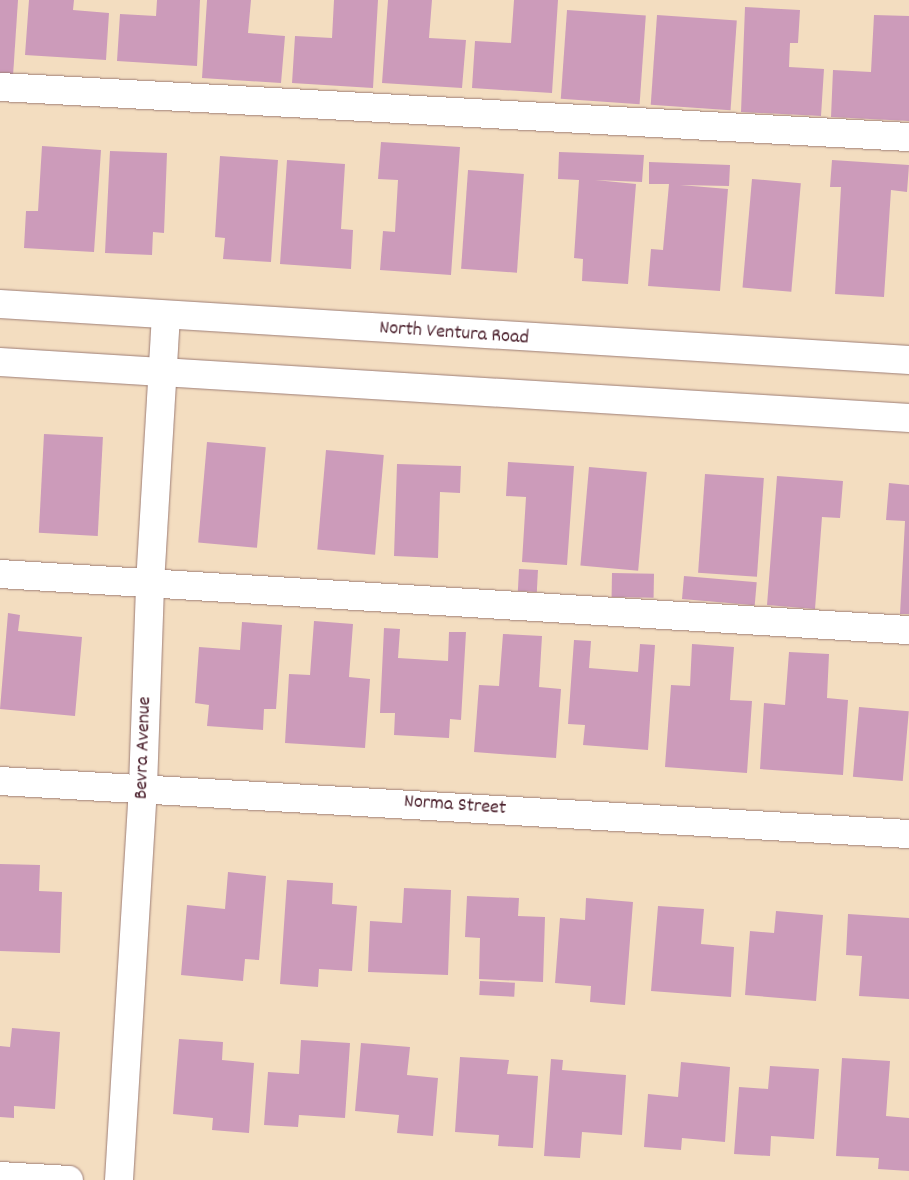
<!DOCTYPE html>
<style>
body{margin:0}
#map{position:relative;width:909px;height:1180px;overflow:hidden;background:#f3ddc0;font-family:Dekko,sans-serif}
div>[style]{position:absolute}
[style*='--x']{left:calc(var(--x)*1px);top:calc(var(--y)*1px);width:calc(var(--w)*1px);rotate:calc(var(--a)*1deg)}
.building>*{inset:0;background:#cc9bba;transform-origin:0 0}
.roads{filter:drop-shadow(0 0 1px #9e7e76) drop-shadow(0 0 1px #9e7e76)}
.minor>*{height:28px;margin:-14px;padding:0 14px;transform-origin:14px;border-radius:14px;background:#fff}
.major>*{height:28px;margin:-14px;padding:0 14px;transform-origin:14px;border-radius:14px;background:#fff}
span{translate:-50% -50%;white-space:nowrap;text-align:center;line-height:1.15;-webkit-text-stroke:4px #fff;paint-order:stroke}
.street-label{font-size:20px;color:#4a1f2b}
</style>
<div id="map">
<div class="building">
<i style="clip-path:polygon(0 0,18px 0,13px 76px,0 75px)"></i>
<i style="clip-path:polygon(29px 0,74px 0,73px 10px,109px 13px,106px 60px,25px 55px)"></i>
<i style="clip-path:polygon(157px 0,200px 0,197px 66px,117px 61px,120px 14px,156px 16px)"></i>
<i style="clip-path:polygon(207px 0,251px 0,248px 33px,285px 36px,281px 83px,202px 78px)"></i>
<i style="clip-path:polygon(334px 0,378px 0,373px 88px,292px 83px,295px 36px,332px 38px)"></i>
<i style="clip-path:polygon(388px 0,432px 0,429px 38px,466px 40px,462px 88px,382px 83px)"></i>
<i style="clip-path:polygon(514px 0,558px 0,552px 93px,472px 88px,475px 41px,511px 43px)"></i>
<i style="clip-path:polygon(745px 7px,800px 10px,798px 43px,790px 43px,789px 67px,824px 69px,821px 116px,741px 112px)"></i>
<i style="left:567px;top:10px;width:79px;height:89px;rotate:4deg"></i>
<i style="left:657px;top:15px;width:80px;height:90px;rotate:4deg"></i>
<i style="clip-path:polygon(874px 15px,909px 16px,909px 121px,831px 117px,833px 70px,871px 72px)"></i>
<i style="clip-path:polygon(381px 142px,460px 147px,451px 275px,380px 270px,383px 231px,395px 232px,398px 180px,378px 179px)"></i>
<i style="clip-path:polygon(42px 146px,101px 150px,94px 252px,24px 248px,26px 211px,38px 211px)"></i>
<i style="clip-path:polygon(110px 151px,167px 153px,164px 233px,153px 232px,152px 255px,105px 253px)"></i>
<i style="clip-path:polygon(559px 152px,644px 155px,642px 182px,595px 180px,636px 184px,628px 284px,582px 281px,583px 259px,574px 258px,579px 180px,558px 179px)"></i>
<i style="clip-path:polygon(220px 156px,278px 160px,271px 262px,223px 259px,225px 238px,215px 237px)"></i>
<i style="clip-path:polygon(287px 160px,345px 164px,341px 229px,353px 230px,351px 269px,280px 264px)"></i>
<i style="clip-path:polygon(832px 160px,909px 165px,907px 192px,891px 190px,884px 297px,835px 294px,841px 187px,830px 187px)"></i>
<i style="clip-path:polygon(649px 162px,730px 165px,729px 186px,680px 185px,728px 189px,720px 291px,648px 286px,651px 249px,663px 250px,669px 184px,649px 184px)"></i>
<i style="left:468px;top:170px;width:56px;height:99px;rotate:4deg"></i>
<i style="left:752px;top:179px;width:49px;height:109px;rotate:5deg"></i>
<i style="left:44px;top:434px;width:59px;height:99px;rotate:3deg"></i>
<i style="left:207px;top:442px;width:59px;height:101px;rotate:5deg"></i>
<i style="left:326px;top:450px;width:58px;height:100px;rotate:5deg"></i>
<i style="clip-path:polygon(508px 462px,574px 466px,567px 565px,522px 562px,526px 497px,506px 496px)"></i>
<i style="clip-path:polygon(397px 464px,461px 466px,460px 493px,440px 492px,438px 558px,394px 556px)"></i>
<i style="left:589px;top:467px;width:58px;height:99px;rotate:5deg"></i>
<i style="left:705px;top:474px;width:59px;height:99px;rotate:4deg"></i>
<i style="clip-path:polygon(777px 476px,843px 481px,840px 518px,822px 517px,815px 609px,767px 605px)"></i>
<i style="clip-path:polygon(889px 483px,909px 485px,909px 614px,900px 614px,905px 521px,886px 520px)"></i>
<i style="left:519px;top:569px;width:19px;height:22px;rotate:3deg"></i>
<i style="left:612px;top:573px;width:42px;height:24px;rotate:1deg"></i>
<i style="left:684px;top:576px;width:73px;height:23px;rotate:5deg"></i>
<i style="clip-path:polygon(8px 613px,20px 615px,18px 631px,82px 637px,75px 716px,0 709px)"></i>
<i style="clip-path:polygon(314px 621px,353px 624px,349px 677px,370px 679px,365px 748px,285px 743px,289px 674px,310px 675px)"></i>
<i style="clip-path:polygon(242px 622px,282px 625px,276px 709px,264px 709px,263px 730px,207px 726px,209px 705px,195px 703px,199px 647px,240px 650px)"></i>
<i style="clip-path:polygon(384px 628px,400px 629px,398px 658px,448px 661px,449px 632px,466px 632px,461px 720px,450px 719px,449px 738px,394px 735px,395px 713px,380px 713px)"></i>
<i style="clip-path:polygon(503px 634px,542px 636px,539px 687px,561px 689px,556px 758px,474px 752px,479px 685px,499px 686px)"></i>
<i style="clip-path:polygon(574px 640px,591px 641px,589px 668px,638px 672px,640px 644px,655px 645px,648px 750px,583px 745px,585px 725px,568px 724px)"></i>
<i style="clip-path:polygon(692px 644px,734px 647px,730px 700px,752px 701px,747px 773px,665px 767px,671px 685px,690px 686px)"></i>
<i style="clip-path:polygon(789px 652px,829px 654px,827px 698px,848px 700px,843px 775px,760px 769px,764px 703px,785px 705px)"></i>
<i style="left:859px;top:707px;width:50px;height:70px;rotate:5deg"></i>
<i style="clip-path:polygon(0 864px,40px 865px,39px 891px,62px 892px,60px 953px,0 951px)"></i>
<i style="clip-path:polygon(228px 872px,266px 876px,259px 960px,245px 959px,243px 981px,181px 975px,187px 905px,225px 909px)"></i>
<i style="clip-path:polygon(287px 880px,333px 883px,332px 904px,357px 906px,352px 971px,319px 969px,318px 987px,280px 984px)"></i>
<i style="clip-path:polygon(404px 888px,451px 890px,448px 975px,368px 972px,370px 921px,402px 923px)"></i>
<i style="clip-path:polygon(467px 896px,519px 898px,518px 916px,545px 917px,543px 982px,479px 979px,480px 938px,465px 937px)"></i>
<i style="clip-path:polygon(586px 898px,633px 902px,625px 1005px,590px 1002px,591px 986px,555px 983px,560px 918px,585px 920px)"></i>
<i style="clip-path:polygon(658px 906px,704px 909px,701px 944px,734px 947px,731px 997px,651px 991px)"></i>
<i style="clip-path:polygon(776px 911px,823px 915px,816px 1001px,745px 995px,750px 931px,774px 933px)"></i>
<i style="clip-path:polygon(848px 914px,909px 918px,909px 999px,859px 996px,862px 956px,846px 955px)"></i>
<i style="left:480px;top:981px;width:35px;height:14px;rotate:3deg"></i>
<i style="clip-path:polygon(12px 1028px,60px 1032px,55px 1109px,14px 1106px,14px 1118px,0 1117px,0 1046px,10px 1047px)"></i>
<i style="clip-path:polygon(179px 1039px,223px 1042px,222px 1060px,254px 1063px,249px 1133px,212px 1130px,213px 1118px,173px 1114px)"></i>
<i style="clip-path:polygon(301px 1040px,350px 1043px,345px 1118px,299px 1115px,298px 1127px,264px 1125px,268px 1072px,299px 1074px)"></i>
<i style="clip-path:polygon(361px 1043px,410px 1047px,407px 1075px,438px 1078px,433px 1136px,397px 1133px,399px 1115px,355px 1111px)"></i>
<i style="clip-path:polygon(460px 1057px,509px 1060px,507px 1074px,538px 1076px,533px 1148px,498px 1146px,499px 1135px,455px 1132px)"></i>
<i style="clip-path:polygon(842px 1058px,890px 1061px,886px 1116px,909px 1118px,909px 1171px,878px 1169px,879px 1158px,836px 1156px)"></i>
<i style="clip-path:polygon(551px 1059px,563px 1060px,562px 1070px,626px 1075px,622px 1135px,582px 1132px,580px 1158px,544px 1156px)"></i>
<i style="clip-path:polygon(681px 1062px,730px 1067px,725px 1142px,682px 1138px,681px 1150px,644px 1147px,648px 1094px,678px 1097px)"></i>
<i style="clip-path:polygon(770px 1066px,819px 1069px,814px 1139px,771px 1136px,770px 1156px,734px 1154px,739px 1087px,768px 1089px)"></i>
</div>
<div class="roads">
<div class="minor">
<i style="--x:0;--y:87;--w:910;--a:3.15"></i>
<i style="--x:0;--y:574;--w:911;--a:3.53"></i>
<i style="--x:0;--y:781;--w:911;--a:3.34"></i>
<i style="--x:0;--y:1176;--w:69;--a:3.3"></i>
<i style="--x:119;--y:1180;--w:394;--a:-86.5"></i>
<i style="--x:143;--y:787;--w:203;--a:-88"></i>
<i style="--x:150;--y:584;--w:268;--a:-86.6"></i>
</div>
<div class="major">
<i style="--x:0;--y:304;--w:911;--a:3.53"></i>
<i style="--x:0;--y:362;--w:911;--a:3.53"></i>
</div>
</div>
<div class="street-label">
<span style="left:454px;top:334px;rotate:4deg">North Ventura Road</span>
<span style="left:144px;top:748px;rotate:-88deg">Bevra Avenue</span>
<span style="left:455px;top:806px;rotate:4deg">Norma Street</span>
</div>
</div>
